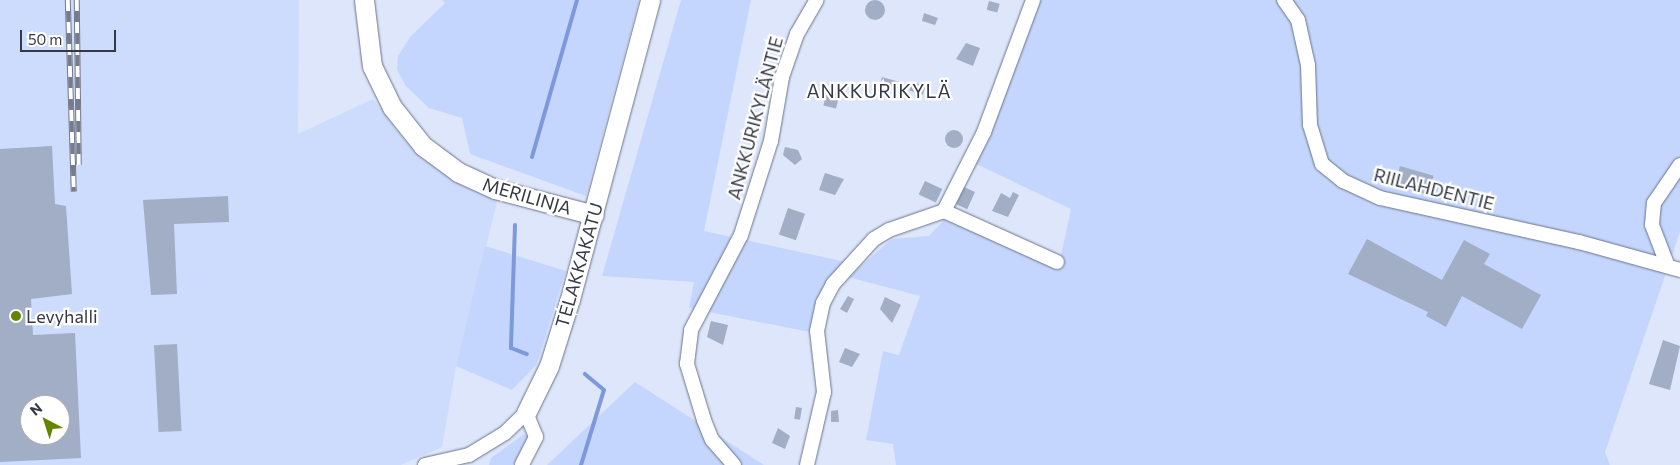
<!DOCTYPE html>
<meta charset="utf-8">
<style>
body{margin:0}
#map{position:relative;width:1680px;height:465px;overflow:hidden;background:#dde6fb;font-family:Commissioner,sans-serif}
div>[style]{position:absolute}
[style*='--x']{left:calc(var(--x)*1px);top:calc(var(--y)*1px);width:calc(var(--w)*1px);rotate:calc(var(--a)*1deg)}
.built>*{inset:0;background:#cddbfc}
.green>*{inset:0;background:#c5d6fe}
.stream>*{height:4px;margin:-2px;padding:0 2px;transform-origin:2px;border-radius:2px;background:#7d98db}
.building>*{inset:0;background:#a2adc6;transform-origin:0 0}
.round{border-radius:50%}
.roads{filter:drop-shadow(0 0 1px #697389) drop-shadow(0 0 1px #697389)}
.street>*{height:14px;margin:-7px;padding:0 7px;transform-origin:7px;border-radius:7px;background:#fff}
.secondary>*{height:19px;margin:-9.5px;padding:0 9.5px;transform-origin:9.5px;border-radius:9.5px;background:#fff}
.rail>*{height:5.5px;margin-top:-2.75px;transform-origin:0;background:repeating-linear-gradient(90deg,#fff 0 11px,#767c8b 0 22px);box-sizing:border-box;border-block:1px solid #767c8b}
.dots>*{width:14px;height:14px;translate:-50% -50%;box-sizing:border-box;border:2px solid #fff;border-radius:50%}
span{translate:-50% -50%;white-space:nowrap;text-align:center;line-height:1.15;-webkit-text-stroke:4.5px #fff;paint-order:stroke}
.street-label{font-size:18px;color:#353943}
.poi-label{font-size:18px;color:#353943}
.left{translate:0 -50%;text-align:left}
.neighbourhood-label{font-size:19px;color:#353943;letter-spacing:1px}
.north{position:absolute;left:20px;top:395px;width:50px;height:50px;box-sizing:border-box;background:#fff;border:1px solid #aeb0b4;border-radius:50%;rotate:320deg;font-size:14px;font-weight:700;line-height:20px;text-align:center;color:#353943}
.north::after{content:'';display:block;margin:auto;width:18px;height:22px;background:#648500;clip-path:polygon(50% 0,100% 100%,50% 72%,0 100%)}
.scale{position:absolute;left:20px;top:30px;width:96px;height:22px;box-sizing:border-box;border:2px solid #353943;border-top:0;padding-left:6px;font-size:15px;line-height:18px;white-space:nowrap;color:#353943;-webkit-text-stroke:4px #fff;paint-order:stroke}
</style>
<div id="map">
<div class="built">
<i style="clip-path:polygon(evenodd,0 0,299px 0,298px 134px,373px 99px,408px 144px,436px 166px,498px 198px,456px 366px,442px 447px,401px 465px,0 465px,0 0,30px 405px,60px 405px,60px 435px,30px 435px,30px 405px)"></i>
</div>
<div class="green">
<i style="clip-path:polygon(442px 0,639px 0,586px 196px,470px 154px,462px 118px,429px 108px,406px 86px,397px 70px,398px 56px,410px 37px,445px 3px)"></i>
<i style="clip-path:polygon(681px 0,751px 0,704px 231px,846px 262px,810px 332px,689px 308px,694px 282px,602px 276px)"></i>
<i style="clip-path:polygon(1038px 0,1680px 0,1680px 232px,1605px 452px,1610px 465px,896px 465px,893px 444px,866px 440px,883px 351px,899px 355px,920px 296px,848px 277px,892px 239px,929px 236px,945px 219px,1058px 269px,1071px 209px,972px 162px)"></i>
<i style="clip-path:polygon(485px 246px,566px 271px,537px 364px,512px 390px,456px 366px)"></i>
<i style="clip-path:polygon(635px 382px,764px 465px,547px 465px)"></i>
<i style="clip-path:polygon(524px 434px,529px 437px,513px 465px,489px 465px,491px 458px)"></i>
</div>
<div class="stream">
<i style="--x:532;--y:157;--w:163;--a:-74"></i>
<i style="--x:515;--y:225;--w:123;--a:91.9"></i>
<i style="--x:511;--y:348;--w:17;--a:21"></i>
<i style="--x:581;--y:465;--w:78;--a:-73"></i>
<i style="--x:604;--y:390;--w:25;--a:-140"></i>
</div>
<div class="building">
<i class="round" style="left:865px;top:0;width:20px;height:20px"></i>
<i style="left:989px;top:1px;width:11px;height:9px;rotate:15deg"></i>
<i style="clip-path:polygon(924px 13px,938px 18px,935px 25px,922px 21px)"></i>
<i style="clip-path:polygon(966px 43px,980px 48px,973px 66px,956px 59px)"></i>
<i style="left:882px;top:77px;width:19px;height:9px;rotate:16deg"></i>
<i style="left:912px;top:82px;width:14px;height:9px;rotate:17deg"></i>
<i style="left:827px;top:90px;width:13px;height:16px;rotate:13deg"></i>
<i class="round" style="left:945px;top:130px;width:18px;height:18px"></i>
<i style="clip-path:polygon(evenodd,52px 146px,55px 204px,66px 206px,72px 294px,31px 299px,33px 335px,75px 333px,81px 458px,0 462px,0 149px,52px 146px,30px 405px,60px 405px,60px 435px,30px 435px,30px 405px)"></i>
<i style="clip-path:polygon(785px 147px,798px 150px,802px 159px,795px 165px,783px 155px)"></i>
<i style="left:1400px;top:166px;width:35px;height:20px;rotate:16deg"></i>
<i style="clip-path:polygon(825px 173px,844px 179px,835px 195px,819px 190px)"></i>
<i style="left:925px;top:181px;width:19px;height:15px;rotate:25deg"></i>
<i style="left:964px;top:187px;width:12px;height:19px;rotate:24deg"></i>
<i style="clip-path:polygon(1013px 192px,1019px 195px,1008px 217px,992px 211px,1001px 193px,1010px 198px)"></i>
<i style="clip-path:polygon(228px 196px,229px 222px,174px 224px,177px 294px,151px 295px,143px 200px)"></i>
<i style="left:788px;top:208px;width:18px;height:28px;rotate:19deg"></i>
<i style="clip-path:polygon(1367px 239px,1442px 280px,1464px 240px,1490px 254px,1484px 264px,1541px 295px,1522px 329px,1462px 296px,1446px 327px,1426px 316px,1428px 312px,1348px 274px)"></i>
<i style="clip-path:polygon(848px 296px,854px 299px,847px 313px,840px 309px)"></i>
<i style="clip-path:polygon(885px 297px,901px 305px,892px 323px,880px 309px)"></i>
<i style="clip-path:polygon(711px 321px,728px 325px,723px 345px,707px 337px)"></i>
<i style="clip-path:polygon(1663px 340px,1680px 346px,1670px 390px,1649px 384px)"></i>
<i style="left:177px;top:344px;width:87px;height:23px;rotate:87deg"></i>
<i style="clip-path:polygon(845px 348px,860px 354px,852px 367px,839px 362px)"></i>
<i style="left:796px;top:407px;width:6px;height:12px;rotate:9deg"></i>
<i style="clip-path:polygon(838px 410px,839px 422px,831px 422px,831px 411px)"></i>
<i style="clip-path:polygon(778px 428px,790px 436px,785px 449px,772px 443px)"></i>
</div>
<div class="roads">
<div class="street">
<i style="--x:1284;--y:0;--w:24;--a:55"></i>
<i style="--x:1298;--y:20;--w:46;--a:77.5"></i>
<i style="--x:1308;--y:65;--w:60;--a:88.1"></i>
<i style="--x:1310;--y:125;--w:41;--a:72.9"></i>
<i style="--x:1322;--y:164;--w:27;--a:39"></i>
<i style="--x:1343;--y:181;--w:41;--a:24.7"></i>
<i style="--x:1380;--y:198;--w:204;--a:12.5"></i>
<i style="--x:1579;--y:242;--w:105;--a:15.5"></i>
<i style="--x:944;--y:211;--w:124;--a:24.3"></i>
<i style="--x:1667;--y:264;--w:42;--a:-111"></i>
<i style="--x:1652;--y:225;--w:22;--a:-85"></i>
<i style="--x:1654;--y:203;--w:46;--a:-55.6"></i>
<i style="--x:425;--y:465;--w:45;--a:-12.8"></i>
<i style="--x:469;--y:455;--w:42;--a:-31.4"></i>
<i style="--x:505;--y:433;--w:29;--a:-44"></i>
<i style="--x:526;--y:413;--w:26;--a:67"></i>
<i style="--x:536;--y:437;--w:31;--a:117"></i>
<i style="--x:734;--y:465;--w:33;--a:-131"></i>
<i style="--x:712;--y:440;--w:22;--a:-112"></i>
<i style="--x:704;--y:420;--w:59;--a:-106.9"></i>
<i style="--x:687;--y:364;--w:34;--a:-83"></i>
<i style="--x:691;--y:330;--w:107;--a:-62.2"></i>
<i style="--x:741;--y:235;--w:99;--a:-72.3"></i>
<i style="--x:771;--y:141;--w:65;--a:-80.2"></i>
<i style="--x:782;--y:77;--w:46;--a:-70.8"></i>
<i style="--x:797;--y:34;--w:39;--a:-60"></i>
<i style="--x:807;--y:465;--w:75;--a:-76.9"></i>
<i style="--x:824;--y:392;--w:61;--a:-96.5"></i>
<i style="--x:817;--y:331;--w:29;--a:-78"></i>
<i style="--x:823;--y:303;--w:21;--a:-62"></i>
<i style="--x:833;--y:284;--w:61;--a:-47.7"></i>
<i style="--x:874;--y:239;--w:17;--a:-31"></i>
<i style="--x:889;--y:230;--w:58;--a:-19.1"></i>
<i style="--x:944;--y:211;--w:89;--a:-63.1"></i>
<i style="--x:984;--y:132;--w:141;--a:-69.6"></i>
</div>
<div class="secondary">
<i style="--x:364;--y:0;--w:66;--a:83.1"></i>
<i style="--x:372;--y:66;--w:46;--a:64"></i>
<i style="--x:392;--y:107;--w:50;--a:51.5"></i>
<i style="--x:423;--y:146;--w:44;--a:36.6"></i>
<i style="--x:458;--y:172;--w:41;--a:24.7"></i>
<i style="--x:495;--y:189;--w:102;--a:14.7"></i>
<i style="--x:526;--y:413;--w:52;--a:-63.9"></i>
<i style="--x:549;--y:366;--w:70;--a:-72.6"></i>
<i style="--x:570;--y:299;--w:310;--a:-75"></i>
</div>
</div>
<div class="rail">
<i style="--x:68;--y:0;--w:192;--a:88.2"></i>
<i style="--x:77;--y:0;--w:165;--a:89.3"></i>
</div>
<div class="dots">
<i style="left:16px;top:316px;background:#648500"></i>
</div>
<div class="street-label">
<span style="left:755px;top:118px;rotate:-75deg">ANKKURIKYLÄNTIE</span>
<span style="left:1434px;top:189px;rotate:14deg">RIILAHDENTIE</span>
<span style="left:527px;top:196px;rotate:16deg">MERILINJA</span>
<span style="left:579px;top:265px;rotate:-74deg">TELAKKAKATU</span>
</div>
<div class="poi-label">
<span class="left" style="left:26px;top:316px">Levyhalli</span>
</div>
<div class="neighbourhood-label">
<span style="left:879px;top:91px">ANKKURIKYLÄ</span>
</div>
<div class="north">N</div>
<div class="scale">50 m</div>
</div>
